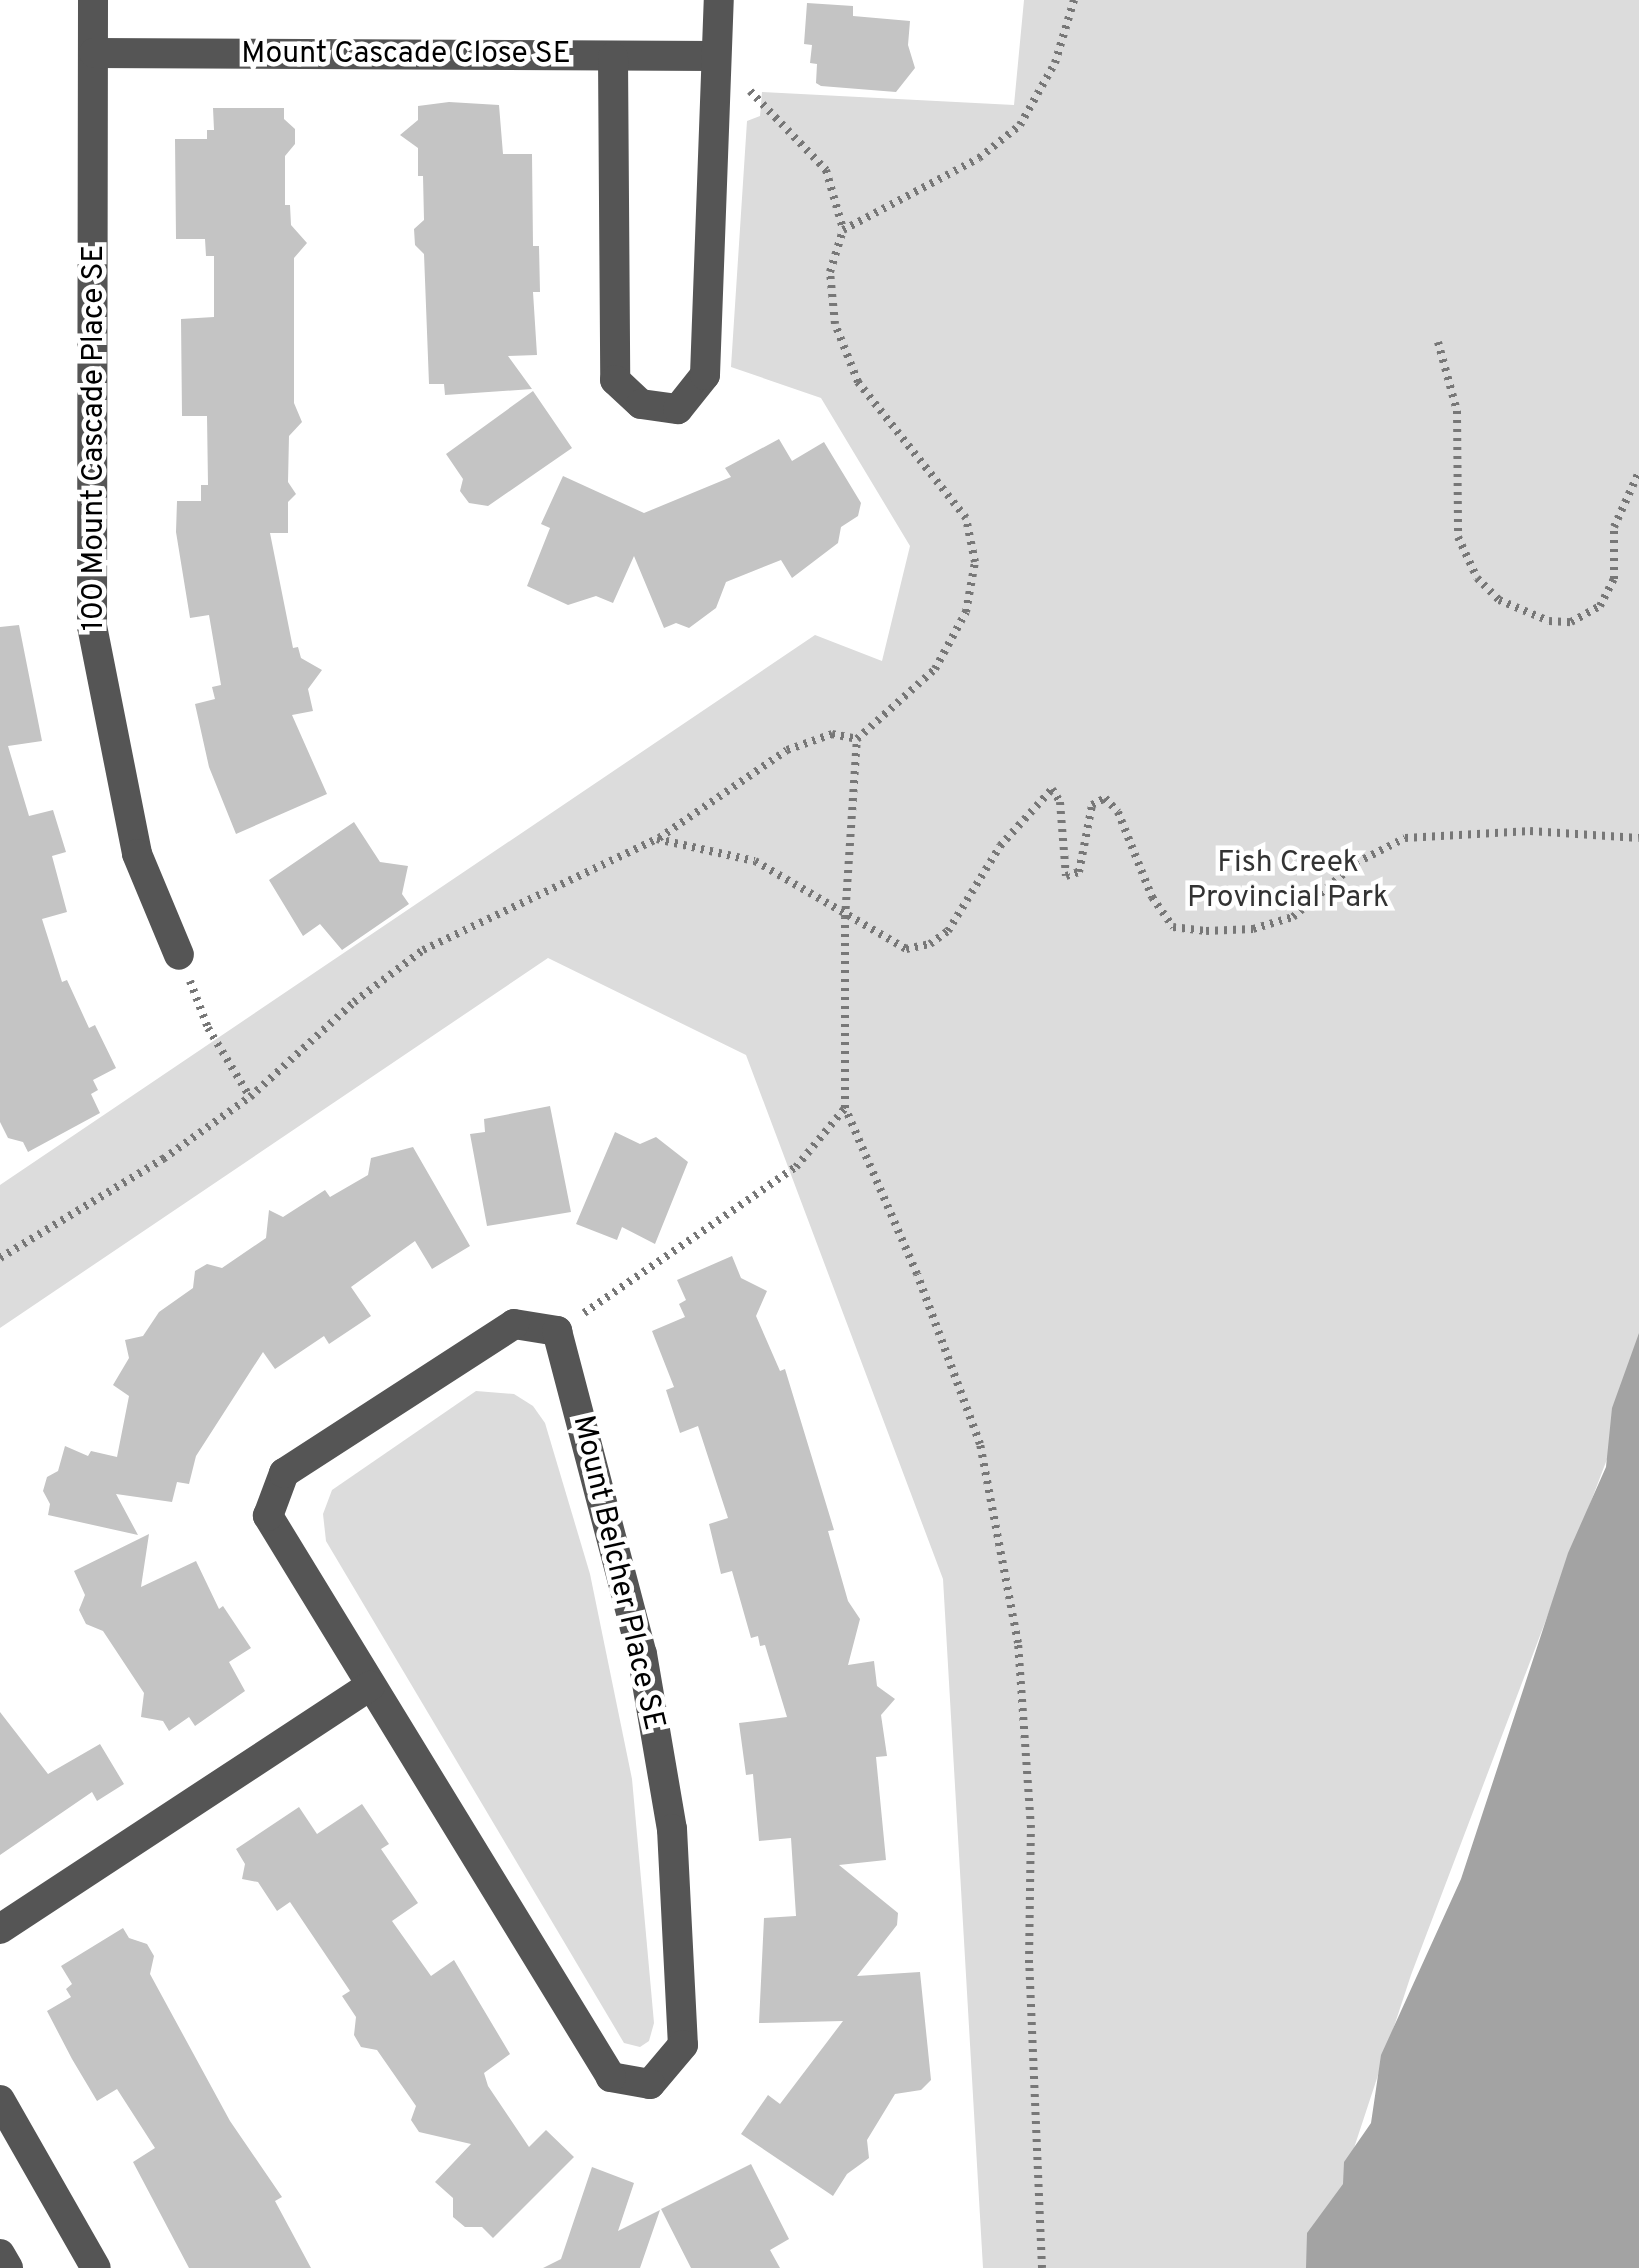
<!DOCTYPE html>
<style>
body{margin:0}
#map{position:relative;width:1639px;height:2268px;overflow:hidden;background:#fff;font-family:Overpass,sans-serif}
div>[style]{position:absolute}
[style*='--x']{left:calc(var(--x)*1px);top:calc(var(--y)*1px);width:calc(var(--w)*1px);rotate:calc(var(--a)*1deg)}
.green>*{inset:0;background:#dcdcdc}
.water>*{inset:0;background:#a3a3a3}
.building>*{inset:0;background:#c4c4c4}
.path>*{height:8px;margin-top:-4px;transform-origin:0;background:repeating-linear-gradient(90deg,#777 0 3px,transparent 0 9px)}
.minor>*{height:30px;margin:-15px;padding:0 15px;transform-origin:15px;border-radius:15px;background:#555}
span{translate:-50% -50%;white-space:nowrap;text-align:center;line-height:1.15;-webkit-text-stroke:9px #fff;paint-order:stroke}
.street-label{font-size:30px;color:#000}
.park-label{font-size:30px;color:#333}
</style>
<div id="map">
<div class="green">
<i style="clip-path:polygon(1024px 0,1639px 0,1639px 1375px,1411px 1975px,1355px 2145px,1328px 2268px,983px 2268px,943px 1579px,746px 1055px,548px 958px,0 1328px,0 1185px,815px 635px,882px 661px,910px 546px,821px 398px,731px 367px,747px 121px,760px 116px,762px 92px,1014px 105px)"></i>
<i style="clip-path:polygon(476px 1391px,514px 1394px,533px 1406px,545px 1423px,590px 1574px,632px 1779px,654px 2023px,649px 2041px,640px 2047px,624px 2043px,326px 1541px,323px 1514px,332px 1490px)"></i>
</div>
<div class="water">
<i style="clip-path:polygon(1639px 1333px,1639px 2268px,1306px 2268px,1307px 2233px,1343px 2184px,1344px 2162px,1371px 2123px,1381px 2055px,1461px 1879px,1568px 1553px,1606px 1467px,1612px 1408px)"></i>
</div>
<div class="building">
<i style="clip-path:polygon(807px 3px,853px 6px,853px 16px,910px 21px,908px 45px,915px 68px,896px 92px,821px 86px,816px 83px,817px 64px,810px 63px,812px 45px,804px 44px)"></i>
<i style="clip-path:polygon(449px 102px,499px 105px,503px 154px,532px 154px,533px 246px,539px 246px,540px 292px,533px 292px,537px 355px,508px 356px,532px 389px,445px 395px,444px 384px,429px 384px,424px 254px,415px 245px,414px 229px,424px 220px,423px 176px,418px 176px,418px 148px,400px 135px,418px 120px,418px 106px)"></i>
<i style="clip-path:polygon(213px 108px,284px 108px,284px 119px,295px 129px,295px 144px,285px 156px,285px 205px,290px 205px,291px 225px,307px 243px,294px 258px,294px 403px,302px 422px,289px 436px,288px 482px,296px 494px,288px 502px,288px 533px,270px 533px,293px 648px,298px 647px,301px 658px,322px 670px,308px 689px,313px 711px,292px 715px,327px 794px,236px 834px,209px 767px,195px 704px,215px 699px,212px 687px,221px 685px,209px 615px,190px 618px,176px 532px,177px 501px,201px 501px,201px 485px,208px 485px,207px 416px,182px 416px,181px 319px,214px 317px,214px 256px,206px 256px,205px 239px,176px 239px,175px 139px,207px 139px,207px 130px,214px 130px)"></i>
<i style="clip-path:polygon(533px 391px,572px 448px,488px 506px,469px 503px,460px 491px,463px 479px,446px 454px)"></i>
<i style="clip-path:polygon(779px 439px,792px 461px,824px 442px,861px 503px,858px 516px,841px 527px,838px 543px,792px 578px,781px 560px,726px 582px,716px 608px,689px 628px,676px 623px,664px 628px,634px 556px,613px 603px,596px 596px,568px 605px,527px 586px,550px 528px,541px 524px,563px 476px,644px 513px,731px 477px,725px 468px)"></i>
<i style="clip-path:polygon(19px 625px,42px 741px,8px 746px,29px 816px,53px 810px,66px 852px,52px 856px,67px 912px,42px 919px,62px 982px,67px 980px,89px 1028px,95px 1025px,116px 1068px,93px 1080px,98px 1090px,91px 1094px,100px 1113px,28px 1152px,23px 1142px,8px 1138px,0 1122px,0 627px)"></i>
<i style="clip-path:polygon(354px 822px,380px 862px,408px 866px,402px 894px,409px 904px,342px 950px,320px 924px,303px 936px,269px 880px)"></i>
<i style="clip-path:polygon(550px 1106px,571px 1212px,487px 1226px,470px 1134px,485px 1132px,484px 1119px)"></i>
<i style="clip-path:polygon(615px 1132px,640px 1144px,656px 1137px,688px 1162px,655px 1244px,622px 1227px,617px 1240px,576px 1224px)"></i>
<i style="clip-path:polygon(413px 1147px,470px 1246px,432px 1269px,415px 1241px,351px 1287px,371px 1316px,329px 1344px,324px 1336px,275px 1369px,263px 1352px,196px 1456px,189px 1484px,177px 1482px,172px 1502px,116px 1494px,138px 1535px,48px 1515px,50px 1504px,43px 1491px,47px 1477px,58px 1471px,65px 1446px,88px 1456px,91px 1451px,117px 1457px,129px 1396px,113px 1385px,129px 1358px,125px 1340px,143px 1336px,159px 1312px,193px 1288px,195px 1271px,207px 1264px,222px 1268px,266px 1238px,269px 1210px,283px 1217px,325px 1190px,330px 1197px,368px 1175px,371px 1158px)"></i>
<i style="clip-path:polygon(732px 1256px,741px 1278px,767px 1291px,756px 1316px,780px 1371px,785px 1369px,834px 1530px,828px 1531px,848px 1601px,860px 1619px,848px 1665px,874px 1661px,877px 1686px,895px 1699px,881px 1715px,887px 1756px,876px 1757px,886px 1860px,839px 1865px,898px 1913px,897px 1925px,857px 1976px,920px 1972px,931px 2080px,921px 2090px,895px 2094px,867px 2140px,869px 2158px,847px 2174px,833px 2196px,741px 2134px,768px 2095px,780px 2104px,843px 2021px,759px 2023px,764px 1918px,796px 1916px,791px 1838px,759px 1841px,753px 1774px,746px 1775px,739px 1723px,787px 1717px,765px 1645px,760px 1646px,758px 1636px,751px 1638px,732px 1571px,721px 1574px,709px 1524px,728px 1518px,698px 1426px,680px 1433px,666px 1390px,674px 1387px,652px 1331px,685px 1317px,679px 1304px,686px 1300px,677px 1280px)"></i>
<i style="clip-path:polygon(149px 1534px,141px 1587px,196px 1561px,219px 1609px,223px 1606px,251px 1648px,229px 1662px,245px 1691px,195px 1726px,189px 1717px,169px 1731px,163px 1721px,141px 1717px,144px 1693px,103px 1631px,86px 1624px,79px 1610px,85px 1595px,74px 1571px)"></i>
<i style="clip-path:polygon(0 1712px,48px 1774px,100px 1744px,124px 1784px,97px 1801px,92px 1792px,0 1855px)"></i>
<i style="clip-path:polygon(362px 1804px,389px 1844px,381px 1849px,418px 1903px,392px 1921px,431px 1976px,454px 1960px,510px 2054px,484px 2073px,488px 2086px,529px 2147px,546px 2130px,574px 2157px,493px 2238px,482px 2227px,465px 2227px,453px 2217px,453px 2198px,435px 2182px,471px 2144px,419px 2132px,411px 2120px,416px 2106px,377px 2050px,361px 2047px,354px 2035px,356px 2017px,342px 1996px,350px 1991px,290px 1902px,277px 1911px,258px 1882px,242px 1879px,245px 1864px,236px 1849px,299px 1807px,317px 1834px)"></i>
<i style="clip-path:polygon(123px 1928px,129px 1938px,147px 1944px,154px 1956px,150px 1974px,230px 2121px,282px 2197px,275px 2201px,311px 2268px,189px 2268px,133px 2162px,155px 2148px,117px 2089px,97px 2101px,72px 2059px,47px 2011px,71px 1997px,66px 1989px,72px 1984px,61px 1966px)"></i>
<i style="clip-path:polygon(751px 2164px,789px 2239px,770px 2250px,780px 2268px,691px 2268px,661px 2209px)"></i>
<i style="clip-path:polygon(592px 2167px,634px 2183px,618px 2231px,660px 2210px,640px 2268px,543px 2268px,561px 2259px)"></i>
</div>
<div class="path">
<i style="--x:750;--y:91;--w:110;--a:46.1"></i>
<i style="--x:826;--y:170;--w:61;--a:73.9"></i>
<i style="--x:1438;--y:342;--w:72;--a:74.6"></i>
<i style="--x:1457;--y:411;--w:126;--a:89.5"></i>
<i style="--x:1458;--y:537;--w:45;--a:65.1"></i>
<i style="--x:1477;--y:578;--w:31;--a:45"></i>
<i style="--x:1499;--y:600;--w:54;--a:22.8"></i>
<i style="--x:1549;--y:621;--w:22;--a:3"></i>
<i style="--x:1571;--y:622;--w:33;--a:-29"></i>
<i style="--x:1600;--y:606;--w:30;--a:-63"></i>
<i style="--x:1614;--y:579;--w:52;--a:-90"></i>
<i style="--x:1614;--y:527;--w:60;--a:-65.6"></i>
<i style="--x:659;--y:838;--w:155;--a:-34.5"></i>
<i style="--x:787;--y:750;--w:48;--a:-19.6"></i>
<i style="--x:832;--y:734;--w:25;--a:11"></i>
<i style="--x:190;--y:981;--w:50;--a:69"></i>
<i style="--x:208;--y:1028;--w:81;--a:58.7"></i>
<i style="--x:0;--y:1258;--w:191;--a:-31.3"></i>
<i style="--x:163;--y:1159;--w:107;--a:-35.5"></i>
<i style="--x:250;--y:1097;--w:141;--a:-42.4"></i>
<i style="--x:354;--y:1002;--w:86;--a:-37"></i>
<i style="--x:423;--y:950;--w:259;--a:-25.4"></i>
<i style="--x:657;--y:839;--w:100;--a:12.7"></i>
<i style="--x:755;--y:861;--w:175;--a:30.2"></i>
<i style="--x:906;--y:949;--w:25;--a:-12"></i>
<i style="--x:930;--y:944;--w:22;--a:-36"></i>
<i style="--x:948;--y:931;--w:100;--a:-58.5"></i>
<i style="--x:1000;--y:846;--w:77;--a:-47.6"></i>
<i style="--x:1052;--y:789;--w:15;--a:58"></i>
<i style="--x:1060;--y:802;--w:74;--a:85.4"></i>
<i style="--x:1066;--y:876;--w:14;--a:-17"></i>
<i style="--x:1079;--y:872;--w:68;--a:-79"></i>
<i style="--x:1092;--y:805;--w:15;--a:-28"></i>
<i style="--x:1105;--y:798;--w:19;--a:47"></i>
<i style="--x:1118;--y:812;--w:92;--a:68.2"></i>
<i style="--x:1152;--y:897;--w:37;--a:55"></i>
<i style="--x:1173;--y:927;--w:33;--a:7"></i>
<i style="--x:1206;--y:931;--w:47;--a:-2.4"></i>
<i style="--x:1253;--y:929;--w:42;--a:-16.7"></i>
<i style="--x:1293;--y:917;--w:83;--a:-40.6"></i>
<i style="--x:1356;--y:863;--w:55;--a:-27"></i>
<i style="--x:1405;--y:838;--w:125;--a:-3.2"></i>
<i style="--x:1530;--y:831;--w:109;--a:3.7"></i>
<i style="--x:584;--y:1313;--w:257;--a:-34.6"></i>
<i style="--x:796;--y:1167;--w:77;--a:-50.3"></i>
<i style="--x:1042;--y:2268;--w:305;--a:-92.4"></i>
<i style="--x:1029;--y:1963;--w:135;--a:-89.2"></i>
<i style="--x:1031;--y:1828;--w:185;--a:-94"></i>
<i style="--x:1018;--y:1643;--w:203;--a:-100.8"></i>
<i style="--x:980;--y:1444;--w:181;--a:-110.3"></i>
<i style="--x:917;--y:1274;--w:181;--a:-113.4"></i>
<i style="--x:845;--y:1108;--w:190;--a:-90"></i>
<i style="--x:845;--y:918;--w:179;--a:-86.2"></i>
<i style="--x:857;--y:739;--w:105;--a:-41.9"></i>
<i style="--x:935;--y:669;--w:65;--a:-61.5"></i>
<i style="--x:966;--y:612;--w:51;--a:-79.8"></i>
<i style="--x:975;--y:562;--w:45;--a:-101.6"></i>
<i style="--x:966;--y:518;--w:174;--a:-128.5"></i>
<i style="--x:858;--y:382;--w:62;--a:-111.6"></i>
<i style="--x:835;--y:324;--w:52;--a:-95.5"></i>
<i style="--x:830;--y:272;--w:44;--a:-72.8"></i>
<i style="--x:843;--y:230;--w:154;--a:-27.9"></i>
<i style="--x:979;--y:158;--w:53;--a:-38.8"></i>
<i style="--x:1020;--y:125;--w:71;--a:-60.6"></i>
<i style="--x:1055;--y:63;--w:66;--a:-73.2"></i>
</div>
<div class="minor">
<i style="--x:93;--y:0;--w:626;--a:90.09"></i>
<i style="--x:92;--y:626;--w:232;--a:78.8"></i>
<i style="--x:137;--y:854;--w:109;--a:67.4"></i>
<i style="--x:94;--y:53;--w:621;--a:0.28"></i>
<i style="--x:613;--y:57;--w:323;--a:89.6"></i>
<i style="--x:615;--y:380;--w:35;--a:43"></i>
<i style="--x:641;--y:404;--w:37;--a:8"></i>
<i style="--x:678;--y:409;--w:43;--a:-51.5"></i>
<i style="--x:705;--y:375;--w:375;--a:-87.9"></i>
<i style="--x:514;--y:1324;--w:44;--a:9.2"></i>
<i style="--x:557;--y:1331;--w:334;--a:75.3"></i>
<i style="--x:642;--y:1654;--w:178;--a:80.3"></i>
<i style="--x:672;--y:1829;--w:216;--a:87.1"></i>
<i style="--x:683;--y:2045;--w:51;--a:130.2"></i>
<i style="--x:650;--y:2084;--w:40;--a:-170"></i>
<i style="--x:611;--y:2077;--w:658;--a:-121.44"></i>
<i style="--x:268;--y:1516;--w:46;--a:-69.6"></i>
<i style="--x:284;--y:1473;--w:274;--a:-32.9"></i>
<i style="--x:0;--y:1929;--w:443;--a:-33.3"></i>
<i style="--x:0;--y:2100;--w:193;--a:60.3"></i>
<i style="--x:0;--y:2254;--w:16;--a:60"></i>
</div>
<div class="street-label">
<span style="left:406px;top:55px">Mount Cascade Close SE</span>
<span style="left:95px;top:438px;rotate:-90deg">100 Mount Cascade Place SE</span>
<span style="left:617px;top:1573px;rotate:77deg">Mount Belcher Place SE</span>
</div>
<div class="park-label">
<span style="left:1288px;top:881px">Fish Creek<br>Provincial Park</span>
</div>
</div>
